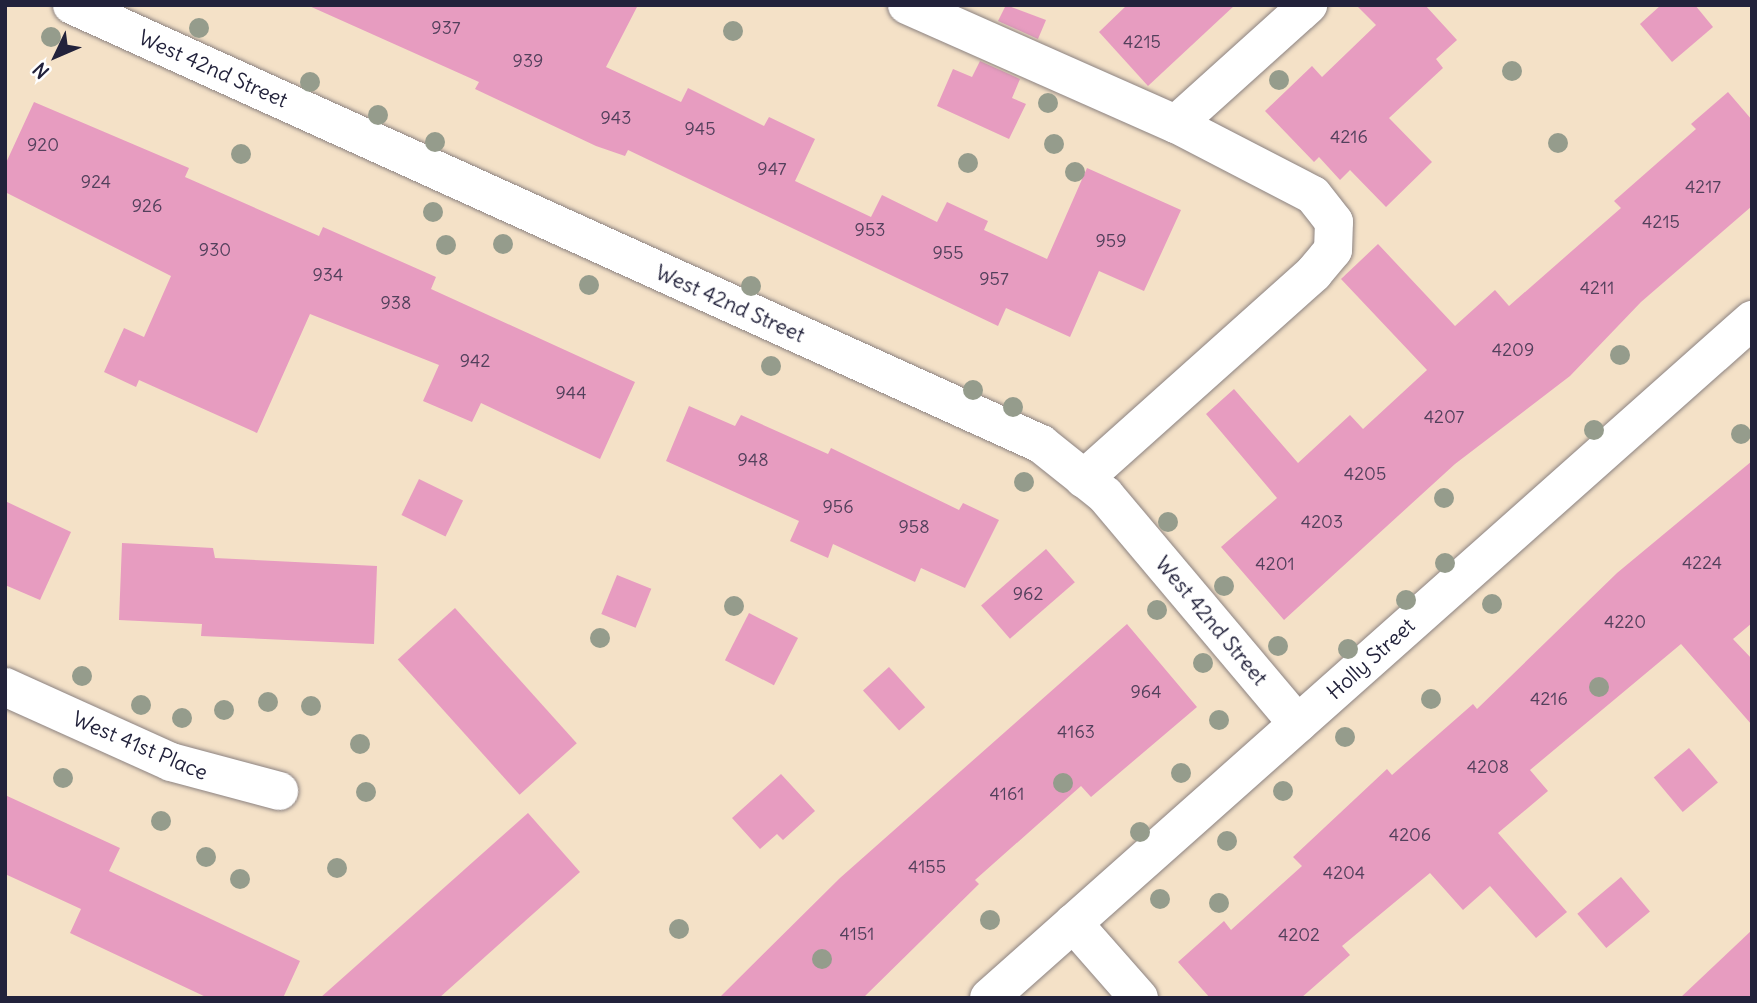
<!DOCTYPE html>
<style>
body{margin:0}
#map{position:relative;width:1757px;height:1003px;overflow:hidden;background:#f4e1c7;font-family:Delius,sans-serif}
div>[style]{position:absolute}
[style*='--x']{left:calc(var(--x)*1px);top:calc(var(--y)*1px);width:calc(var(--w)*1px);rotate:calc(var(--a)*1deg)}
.building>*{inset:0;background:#e79cc0;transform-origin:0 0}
.roads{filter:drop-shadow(0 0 2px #8b8281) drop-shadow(0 0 2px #8b8281)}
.minor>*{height:38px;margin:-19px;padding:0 19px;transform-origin:19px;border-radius:19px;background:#fff}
.trees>*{width:20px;height:20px;margin:-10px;border-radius:50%;background:#959c8c}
span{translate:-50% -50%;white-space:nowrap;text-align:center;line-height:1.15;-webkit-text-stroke:5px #fff;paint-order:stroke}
.number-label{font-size:18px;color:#53405c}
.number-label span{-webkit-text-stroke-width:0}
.street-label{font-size:21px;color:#22223b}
.frame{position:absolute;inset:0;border:7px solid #22223b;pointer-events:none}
.north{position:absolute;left:21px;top:21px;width:70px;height:70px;-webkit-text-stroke:5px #fff;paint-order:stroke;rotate:226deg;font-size:19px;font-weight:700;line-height:28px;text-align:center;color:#22223b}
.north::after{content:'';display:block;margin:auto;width:24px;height:32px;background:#22223b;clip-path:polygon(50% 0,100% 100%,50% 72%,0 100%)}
</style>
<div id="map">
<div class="building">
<i style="clip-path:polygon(307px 5px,638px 5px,606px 67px,681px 102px,688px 88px,764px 126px,769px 117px,815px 139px,795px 181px,871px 217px,882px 195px,937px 222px,947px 202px,988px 221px,984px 230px,1047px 259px,1087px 168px,1181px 210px,1144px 291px,1099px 271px,1070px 337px,1006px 308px,998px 326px,628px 150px,625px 156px,596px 146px,475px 89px,479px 82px)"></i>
<i style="clip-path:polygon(1006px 5px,1046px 20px,1038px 39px,998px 21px)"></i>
<i style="clip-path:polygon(1127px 5px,1235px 5px,1148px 86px,1099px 32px)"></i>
<i style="clip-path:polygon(1356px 5px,1425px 5px,1457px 40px,1436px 59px,1443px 68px,1389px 118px,1432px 162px,1386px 207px,1350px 170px,1340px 180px,1319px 157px,1314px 162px,1265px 111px,1312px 66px,1322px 77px,1376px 25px)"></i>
<i style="clip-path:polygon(1661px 5px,1695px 5px,1713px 27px,1672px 62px,1640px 24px)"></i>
<i style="clip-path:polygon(980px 61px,1020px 79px,1012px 98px,1026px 104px,1009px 139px,937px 106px,953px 69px,972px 77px)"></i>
<i style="clip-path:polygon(1728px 92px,1752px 120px,1752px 206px,1641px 302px,1570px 376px,1455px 464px,1284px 620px,1221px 547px,1277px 498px,1206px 414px,1234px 389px,1298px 463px,1350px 415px,1363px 429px,1427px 370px,1341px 279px,1378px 244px,1455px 326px,1495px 290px,1509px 306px,1621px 208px,1614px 201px,1696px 129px,1691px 124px)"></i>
<i style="clip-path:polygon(34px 102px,189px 168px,185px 177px,319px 236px,323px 227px,436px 277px,431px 289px,635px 382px,600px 459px,481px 403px,472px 422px,423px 401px,439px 365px,310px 314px,257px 433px,139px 380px,136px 387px,104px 372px,124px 328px,144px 337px,171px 276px,5px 192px,5px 165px)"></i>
<i style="clip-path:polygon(689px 406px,735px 426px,741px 415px,828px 454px,831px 448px,959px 510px,963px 503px,999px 520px,965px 588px,921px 568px,915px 582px,833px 544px,828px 558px,790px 541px,799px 521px,666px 461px)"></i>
<i style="clip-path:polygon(1752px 461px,1752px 623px,1733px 639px,1752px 659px,1752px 725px,1681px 644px,1530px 770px,1548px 791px,1498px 833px,1567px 912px,1536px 938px,1490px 886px,1463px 910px,1430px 873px,1342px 946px,1350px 955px,1301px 998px,1210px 998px,1178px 962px,1224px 921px,1231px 930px,1302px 866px,1293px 857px,1387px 769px,1392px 775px,1473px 704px,1477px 709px,1617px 573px)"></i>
<i style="left:419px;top:479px;width:49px;height:40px;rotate:26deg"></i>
<i style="clip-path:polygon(5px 501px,71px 532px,40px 600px,5px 585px)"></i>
<i style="clip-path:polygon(122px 543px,213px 548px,215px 558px,377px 566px,374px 644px,201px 636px,202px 624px,119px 620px)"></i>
<i style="left:1046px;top:549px;width:44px;height:86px;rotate:49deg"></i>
<i style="left:617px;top:575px;width:37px;height:42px;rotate:22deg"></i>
<i style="left:455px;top:608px;width:182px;height:77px;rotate:48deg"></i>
<i style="left:749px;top:613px;width:55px;height:53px;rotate:27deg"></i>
<i style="clip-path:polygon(1127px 624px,1197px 707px,1091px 797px,1081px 786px,975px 880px,979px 884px,863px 998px,719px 998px,840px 878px)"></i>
<i style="left:889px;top:667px;width:54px;height:35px;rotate:48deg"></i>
<i style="left:1689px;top:748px;width:45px;height:46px;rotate:50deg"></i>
<i style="clip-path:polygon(781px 774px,815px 811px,783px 840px,777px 834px,760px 849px,732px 818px)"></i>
<i style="clip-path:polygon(5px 795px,120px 848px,109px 871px,300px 961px,283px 998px,208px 998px,70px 933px,81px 909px,5px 874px)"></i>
<i style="clip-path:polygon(528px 813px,580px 872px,439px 998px,320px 998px)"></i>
<i style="left:1621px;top:877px;width:45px;height:57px;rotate:50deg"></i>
<i style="clip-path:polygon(1752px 930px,1752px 998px,1680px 998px)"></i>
</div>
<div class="roads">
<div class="minor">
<i style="--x:72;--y:5;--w:1064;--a:24.37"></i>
<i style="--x:1041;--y:444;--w:82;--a:38.6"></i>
<i style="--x:1105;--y:495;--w:299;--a:49.9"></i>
<i style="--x:907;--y:5;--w:294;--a:23.9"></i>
<i style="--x:1176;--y:124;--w:154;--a:27.4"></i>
<i style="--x:1313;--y:195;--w:34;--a:52"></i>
<i style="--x:1334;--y:222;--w:28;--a:92"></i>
<i style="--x:1333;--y:250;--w:30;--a:130"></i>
<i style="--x:1314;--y:273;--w:309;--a:138.2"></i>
<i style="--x:1176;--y:124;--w:178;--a:-42"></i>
<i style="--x:5;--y:687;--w:182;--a:24.3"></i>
<i style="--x:171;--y:762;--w:112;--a:15"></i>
<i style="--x:1073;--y:923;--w:100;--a:48.7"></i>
<i style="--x:989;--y:998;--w:1021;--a:-41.62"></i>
</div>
</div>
<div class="trees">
<i style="left:199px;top:28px"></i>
<i style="left:733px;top:31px"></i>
<i style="left:51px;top:37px"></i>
<i style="left:1512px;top:71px"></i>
<i style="left:1279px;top:80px"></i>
<i style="left:310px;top:82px"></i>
<i style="left:1048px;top:103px"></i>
<i style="left:378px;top:115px"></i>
<i style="left:435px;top:142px"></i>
<i style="left:1558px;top:143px"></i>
<i style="left:1054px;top:144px"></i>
<i style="left:241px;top:154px"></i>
<i style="left:968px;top:163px"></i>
<i style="left:1075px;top:172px"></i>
<i style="left:433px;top:212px"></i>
<i style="left:503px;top:244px"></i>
<i style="left:446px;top:245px"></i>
<i style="left:589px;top:285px"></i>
<i style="left:751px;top:286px"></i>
<i style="left:1620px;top:355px"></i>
<i style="left:771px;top:366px"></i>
<i style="left:973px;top:390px"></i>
<i style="left:1013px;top:407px"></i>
<i style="left:1594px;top:430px"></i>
<i style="left:1741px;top:434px"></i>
<i style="left:1024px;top:482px"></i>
<i style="left:1444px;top:498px"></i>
<i style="left:1168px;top:522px"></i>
<i style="left:1445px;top:563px"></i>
<i style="left:1224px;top:586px"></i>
<i style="left:1406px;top:600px"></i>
<i style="left:1492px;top:604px"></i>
<i style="left:734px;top:606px"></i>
<i style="left:1157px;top:610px"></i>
<i style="left:600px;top:638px"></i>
<i style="left:1278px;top:646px"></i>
<i style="left:1348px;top:649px"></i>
<i style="left:1203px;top:663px"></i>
<i style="left:82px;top:676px"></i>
<i style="left:1599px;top:687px"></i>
<i style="left:1431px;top:699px"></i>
<i style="left:268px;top:702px"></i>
<i style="left:141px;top:705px"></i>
<i style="left:311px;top:706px"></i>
<i style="left:224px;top:710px"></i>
<i style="left:182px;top:718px"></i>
<i style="left:1219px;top:720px"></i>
<i style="left:1345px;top:737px"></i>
<i style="left:360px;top:744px"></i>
<i style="left:1181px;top:773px"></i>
<i style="left:63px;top:778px"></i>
<i style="left:1063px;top:783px"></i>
<i style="left:1283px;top:791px"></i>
<i style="left:366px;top:792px"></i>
<i style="left:161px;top:821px"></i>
<i style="left:1140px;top:832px"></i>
<i style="left:1227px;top:841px"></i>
<i style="left:206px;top:857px"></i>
<i style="left:337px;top:868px"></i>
<i style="left:240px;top:879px"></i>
<i style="left:1160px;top:899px"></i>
<i style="left:1219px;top:903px"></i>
<i style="left:990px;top:920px"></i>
<i style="left:679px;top:929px"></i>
<i style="left:822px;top:959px"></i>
</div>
<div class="number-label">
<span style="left:446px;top:28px">937</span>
<span style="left:1142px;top:42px">4215</span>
<span style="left:528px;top:61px">939</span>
<span style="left:616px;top:118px">943</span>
<span style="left:700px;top:129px">945</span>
<span style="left:1349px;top:137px">4216</span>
<span style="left:43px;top:145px">920</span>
<span style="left:772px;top:169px">947</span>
<span style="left:96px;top:182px">924</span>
<span style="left:1703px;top:187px">4217</span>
<span style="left:147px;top:206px">926</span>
<span style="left:1661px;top:222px">4215</span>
<span style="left:870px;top:230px">953</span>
<span style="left:1111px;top:241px">959</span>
<span style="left:215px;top:250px">930</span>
<span style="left:948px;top:253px">955</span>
<span style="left:328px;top:275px">934</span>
<span style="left:994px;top:279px">957</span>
<span style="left:1597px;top:288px">4211</span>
<span style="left:396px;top:303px">938</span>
<span style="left:1513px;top:350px">4209</span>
<span style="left:475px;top:361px">942</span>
<span style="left:571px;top:393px">944</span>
<span style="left:1444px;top:417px">4207</span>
<span style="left:753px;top:460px">948</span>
<span style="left:1365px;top:474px">4205</span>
<span style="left:838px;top:507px">956</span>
<span style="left:1322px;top:522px">4203</span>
<span style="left:914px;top:527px">958</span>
<span style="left:1702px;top:563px">4224</span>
<span style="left:1275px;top:564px">4201</span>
<span style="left:1028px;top:594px">962</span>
<span style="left:1625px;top:622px">4220</span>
<span style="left:1146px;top:692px">964</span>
<span style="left:1549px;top:699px">4216</span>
<span style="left:1076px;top:732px">4163</span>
<span style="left:1488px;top:767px">4208</span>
<span style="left:1007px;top:794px">4161</span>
<span style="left:1410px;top:835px">4206</span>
<span style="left:927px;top:867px">4155</span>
<span style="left:1344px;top:873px">4204</span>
<span style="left:857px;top:934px">4151</span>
<span style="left:1299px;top:935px">4202</span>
</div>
<div class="street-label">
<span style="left:213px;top:69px;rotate:24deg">West 42nd Street</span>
<span style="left:730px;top:304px;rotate:24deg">West 42nd Street</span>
<span style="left:1211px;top:621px;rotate:50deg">West 42nd Street</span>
<span style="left:1371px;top:659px;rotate:-42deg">Holly Street</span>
<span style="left:140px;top:746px;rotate:23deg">West 41st Place</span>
</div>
<div class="frame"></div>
<div class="north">N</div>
</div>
